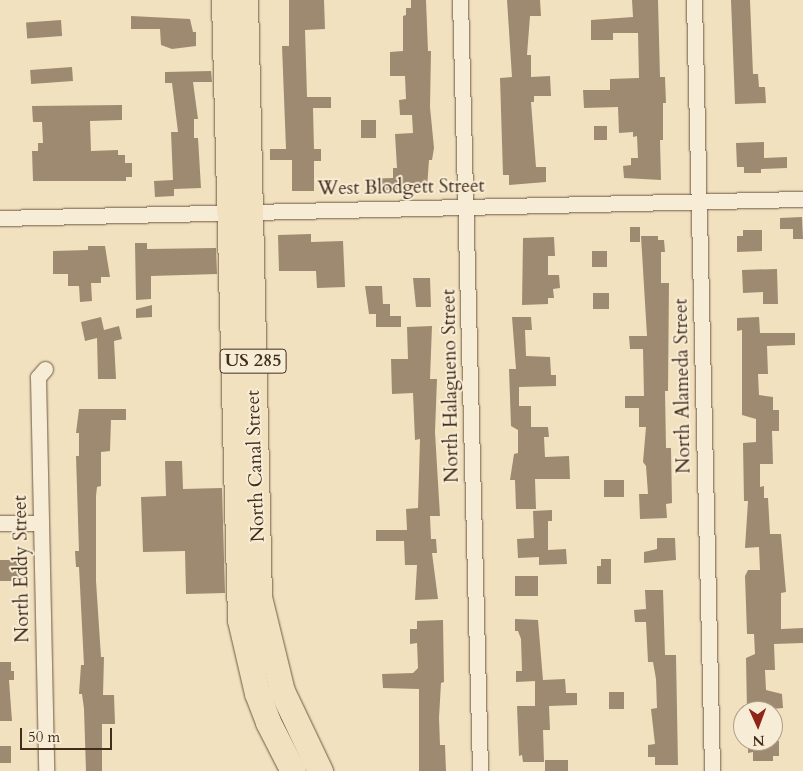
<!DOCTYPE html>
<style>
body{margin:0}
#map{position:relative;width:803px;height:771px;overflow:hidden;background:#f2e1be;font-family:Cardo,serif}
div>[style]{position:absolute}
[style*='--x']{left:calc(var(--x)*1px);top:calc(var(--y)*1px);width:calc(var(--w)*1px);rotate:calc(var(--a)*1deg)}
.building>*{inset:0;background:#9e8a70;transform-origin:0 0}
.roads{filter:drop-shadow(0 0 1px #6e5944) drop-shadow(0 0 1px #6e5944)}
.minor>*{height:15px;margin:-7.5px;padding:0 7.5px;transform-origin:7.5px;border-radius:7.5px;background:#f7ecd5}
.trunk>*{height:25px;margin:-12.5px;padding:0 12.5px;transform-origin:12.5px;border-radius:12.5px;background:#f2e1be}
span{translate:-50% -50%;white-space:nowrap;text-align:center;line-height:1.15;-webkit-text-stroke:4px #f7ecd5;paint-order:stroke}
.shield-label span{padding:1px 4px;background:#f7ecd5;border:1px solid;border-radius:4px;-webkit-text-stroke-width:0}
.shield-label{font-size:18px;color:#422c1c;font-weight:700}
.street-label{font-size:19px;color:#422c1c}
.north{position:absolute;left:733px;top:701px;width:50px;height:50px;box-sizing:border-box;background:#f7ecd5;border:1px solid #af9f8b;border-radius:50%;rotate:178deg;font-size:14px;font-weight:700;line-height:20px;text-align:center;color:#422c1c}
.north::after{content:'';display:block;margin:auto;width:18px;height:22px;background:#8f2418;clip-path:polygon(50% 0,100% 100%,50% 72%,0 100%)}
.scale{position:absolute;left:20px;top:728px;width:92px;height:22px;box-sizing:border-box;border:2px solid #422c1c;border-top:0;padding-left:6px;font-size:15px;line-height:18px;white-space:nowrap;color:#422c1c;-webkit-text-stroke:4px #f7ecd5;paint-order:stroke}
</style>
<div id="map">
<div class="building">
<i style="clip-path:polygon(289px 0,324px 0,325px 29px,305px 30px,307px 97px,331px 97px,331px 108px,313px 108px,314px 149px,321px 149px,321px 161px,314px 161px,314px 191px,292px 191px,292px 160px,270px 160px,270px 149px,286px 149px,282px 46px,289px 46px)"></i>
<i style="clip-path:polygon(411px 0,426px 0,428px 51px,431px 51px,430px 107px,434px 148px,432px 160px,429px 160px,427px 188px,366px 191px,366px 179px,393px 178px,393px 168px,397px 168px,395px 134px,413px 133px,412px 115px,400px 115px,399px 100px,406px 99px,405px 76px,390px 76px,390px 52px,403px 51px,403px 16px,406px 15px,406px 8px,411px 8px)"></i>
<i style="clip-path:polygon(507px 0,540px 0,541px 16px,530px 16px,527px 55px,531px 55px,531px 77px,550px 76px,551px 96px,534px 96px,534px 102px,531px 102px,536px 167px,546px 167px,546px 182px,509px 185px,509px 175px,503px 175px,500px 78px,512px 77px)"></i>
<i style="clip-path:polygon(632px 0,658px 0,660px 77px,665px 77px,666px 103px,663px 103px,663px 140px,660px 140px,661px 180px,624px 178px,623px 166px,631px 165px,631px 158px,638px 158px,637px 136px,633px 137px,633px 132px,619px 133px,618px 107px,584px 108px,583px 90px,610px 90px,610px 79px,639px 78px,638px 33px,613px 33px,613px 40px,591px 40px,591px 20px,633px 17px)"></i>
<i style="clip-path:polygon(731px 0,750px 0,753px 74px,758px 74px,759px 87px,765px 87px,766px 103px,735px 104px)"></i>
<i style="clip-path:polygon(131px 16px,190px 19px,193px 32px,196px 32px,196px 46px,172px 49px,161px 45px,160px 29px,131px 29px)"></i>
<i style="left:61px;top:20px;width:16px;height:35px;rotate:86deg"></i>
<i style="left:72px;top:67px;width:14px;height:42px;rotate:86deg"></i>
<i style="clip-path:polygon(211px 71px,212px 82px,193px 82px,198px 119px,194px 119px,194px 138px,198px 138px,201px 188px,174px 189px,174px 196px,155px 197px,154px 181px,173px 180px,171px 132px,178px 132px,172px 83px,165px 83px,165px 72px)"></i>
<i style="clip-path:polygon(122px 105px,122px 120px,90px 121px,91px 151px,118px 150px,118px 155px,125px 155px,125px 163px,132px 163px,132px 177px,126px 177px,126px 181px,33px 181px,32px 151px,38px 151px,38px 143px,43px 143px,42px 122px,33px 122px,32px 106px)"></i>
<i style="left:376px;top:120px;width:18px;height:15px;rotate:90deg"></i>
<i style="left:607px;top:126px;width:14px;height:13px;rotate:90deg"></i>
<i style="clip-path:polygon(764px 142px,764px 158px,787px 157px,787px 168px,761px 169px,761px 173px,744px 173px,744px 167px,737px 167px,736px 143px)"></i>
<i style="clip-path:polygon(802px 217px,803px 239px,793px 239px,793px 229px,780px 229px,780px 218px)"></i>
<i style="left:640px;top:227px;width:15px;height:10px;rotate:90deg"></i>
<i style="clip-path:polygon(743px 230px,762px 230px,762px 251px,737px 252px,737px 236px,743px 236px)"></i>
<i style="clip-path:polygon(311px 234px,311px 242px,343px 241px,345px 287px,317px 288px,316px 271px,279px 271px,278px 235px)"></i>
<i style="clip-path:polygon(641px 236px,658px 236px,658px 240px,664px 240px,665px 252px,661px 252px,661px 283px,669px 283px,668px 391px,665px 391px,666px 448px,671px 448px,672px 503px,666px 504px,667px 518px,640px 519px,639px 494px,648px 494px,646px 466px,643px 462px,646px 427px,639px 427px,639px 408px,625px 408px,625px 396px,644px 396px,643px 349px,630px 349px,629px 336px,647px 336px)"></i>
<i style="clip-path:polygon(554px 237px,555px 256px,548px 256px,548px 275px,559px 275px,560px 288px,553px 289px,554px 298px,548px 298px,548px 304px,522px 305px,523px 238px)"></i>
<i style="clip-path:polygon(135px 243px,147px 243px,147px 249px,216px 248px,217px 274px,151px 276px,151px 299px,136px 300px)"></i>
<i style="clip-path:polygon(88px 246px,105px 246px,110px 277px,101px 277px,101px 283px,91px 283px,92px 301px,80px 302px,79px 286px,68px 286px,68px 274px,53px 274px,53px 251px,88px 250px)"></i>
<i style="left:592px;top:251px;width:15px;height:16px"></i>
<i style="clip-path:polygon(777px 269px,778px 304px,763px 304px,763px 292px,743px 293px,742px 270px)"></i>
<i style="clip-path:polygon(413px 278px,430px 278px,431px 307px,416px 307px)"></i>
<i style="clip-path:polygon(365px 286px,382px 286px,383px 304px,390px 304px,390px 316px,401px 316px,401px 327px,376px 327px,376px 314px,369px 314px)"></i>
<i style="left:593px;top:293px;width:16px;height:16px"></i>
<i style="clip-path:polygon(152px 305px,152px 317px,136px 318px,136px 309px)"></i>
<i style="clip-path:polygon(101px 317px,104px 330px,119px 326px,122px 339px,114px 341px,116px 379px,98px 379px,97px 338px,85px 341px,81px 322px)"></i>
<i style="clip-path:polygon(512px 317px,531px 317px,532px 330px,525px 330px,526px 356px,550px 357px,551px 375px,556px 375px,556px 386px,519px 387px,519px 406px,531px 406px,531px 427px,548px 427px,549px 437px,544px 437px,545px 457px,569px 456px,570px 479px,535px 479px,536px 509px,516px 509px,515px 480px,510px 480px,514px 454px,518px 453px,518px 430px,511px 426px,509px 369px,516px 369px)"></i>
<i style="clip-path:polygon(759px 317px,760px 333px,795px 333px,795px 345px,767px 346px,768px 374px,758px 374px,759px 395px,773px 397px,773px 410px,779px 410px,779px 431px,772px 431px,773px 464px,760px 464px,760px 487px,764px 486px,764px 498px,768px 498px,770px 534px,781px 534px,786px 592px,781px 593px,781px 629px,803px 628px,803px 643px,774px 644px,775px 670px,765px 670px,766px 690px,782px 694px,783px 708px,747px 711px,746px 658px,755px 654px,754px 634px,747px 634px,745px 576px,748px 570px,760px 570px,759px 547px,745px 548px,748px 501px,744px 501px,743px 443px,756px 442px,756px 419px,742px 415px,742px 330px,737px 331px,737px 318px)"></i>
<i style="clip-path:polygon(432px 326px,430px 379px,437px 379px,435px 432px,440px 516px,430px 516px,431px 539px,436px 539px,437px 553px,432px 553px,438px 599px,415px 600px,417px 565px,405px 565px,404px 541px,376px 541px,376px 530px,407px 530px,406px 509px,418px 508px,420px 439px,415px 440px,413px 393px,392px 394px,391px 359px,408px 359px,407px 327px)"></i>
<i style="clip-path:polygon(79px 409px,126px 409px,126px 420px,111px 420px,110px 451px,101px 452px,101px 486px,97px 487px,96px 496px,96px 581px,101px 657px,104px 657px,103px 695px,114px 695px,115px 724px,102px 724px,102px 771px,86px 771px,84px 709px,82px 694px,79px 694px,81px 665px,84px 665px,79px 567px,76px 567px,75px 551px,79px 551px,76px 456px,79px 456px,79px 433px,76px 433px)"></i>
<i style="clip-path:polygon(165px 461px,182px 461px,183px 489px,222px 488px,225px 593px,186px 594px,185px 551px,143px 552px,141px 497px,166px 496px)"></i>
<i style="left:604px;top:480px;width:20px;height:17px"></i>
<i style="clip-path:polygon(552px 510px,552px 521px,548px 521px,548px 550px,566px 549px,567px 564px,539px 565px,539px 557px,518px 558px,517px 539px,534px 538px,533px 511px)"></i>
<i style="clip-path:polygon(657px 538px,675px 538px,676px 560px,644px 563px,644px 552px,657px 549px)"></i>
<i style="clip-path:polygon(601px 559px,611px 559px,611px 584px,597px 584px,597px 566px,601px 566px)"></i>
<i style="left:19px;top:560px;width:21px;height:19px;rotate:90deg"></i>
<i style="left:538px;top:576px;width:20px;height:23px;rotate:90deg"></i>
<i style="clip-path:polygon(645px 590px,663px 590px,665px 655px,676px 655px,678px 765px,655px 765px,655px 757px,648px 757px,648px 745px,655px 744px,651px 709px,657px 708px,656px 679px,653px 662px,648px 662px,646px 622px,635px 622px,634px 610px,646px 609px)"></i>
<i style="clip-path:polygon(515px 619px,538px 620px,543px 680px,565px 679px,566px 693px,577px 693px,577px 705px,549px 706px,550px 730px,543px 730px,544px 762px,523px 762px,522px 755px,519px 756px,517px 706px,535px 706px,535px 681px,516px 682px,516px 671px,522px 671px,521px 639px,518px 631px,515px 631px)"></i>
<i style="clip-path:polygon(443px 620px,444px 682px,441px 683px,439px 718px,440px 745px,445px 745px,446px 771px,419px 771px,419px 689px,383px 688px,382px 674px,413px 673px,418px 668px,417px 643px,410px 644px,410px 629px,417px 629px,417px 621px)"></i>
<i style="clip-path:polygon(0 662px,11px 662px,11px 671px,14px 671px,14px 680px,9px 680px,12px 721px,0 721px)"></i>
<i style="left:624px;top:692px;width:17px;height:15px;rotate:90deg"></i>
<i style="clip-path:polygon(748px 741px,779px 741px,779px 756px,773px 756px,773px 761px,753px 761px,753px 752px,748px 753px)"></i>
<i style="left:11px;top:746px;width:17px;height:11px;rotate:90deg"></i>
<i style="left:568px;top:760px;width:11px;height:23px;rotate:90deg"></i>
</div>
<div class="roads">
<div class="minor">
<i style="--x:460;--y:0;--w:771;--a:88.51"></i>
<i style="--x:694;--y:0;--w:771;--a:88.66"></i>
<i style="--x:0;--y:218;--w:803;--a:-1.36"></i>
<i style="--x:45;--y:369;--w:11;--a:131"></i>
<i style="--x:38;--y:377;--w:394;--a:88.8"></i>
<i style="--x:0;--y:523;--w:41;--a:0"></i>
</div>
<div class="trunk">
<i style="--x:224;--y:0;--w:620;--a:88.52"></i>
<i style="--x:240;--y:620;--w:75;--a:76.9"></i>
<i style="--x:257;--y:693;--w:31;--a:69"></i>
<i style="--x:268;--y:722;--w:55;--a:63"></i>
<i style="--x:245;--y:0;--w:597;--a:88.66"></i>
<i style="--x:259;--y:597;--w:97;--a:76.3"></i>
<i style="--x:282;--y:691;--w:89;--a:64.6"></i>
</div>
</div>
<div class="shield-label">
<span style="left:253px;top:361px">US 285</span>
</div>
<div class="street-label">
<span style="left:401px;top:188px;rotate:-1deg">West Blodgett Street</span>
<span style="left:451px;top:386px;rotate:-91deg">North Halagueno Street</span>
<span style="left:683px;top:386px;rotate:-91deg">North Alameda Street</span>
<span style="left:256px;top:466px;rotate:-92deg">North Canal Street</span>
<span style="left:22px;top:569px;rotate:-91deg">North Eddy Street</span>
</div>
<div class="north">N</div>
<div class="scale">50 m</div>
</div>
